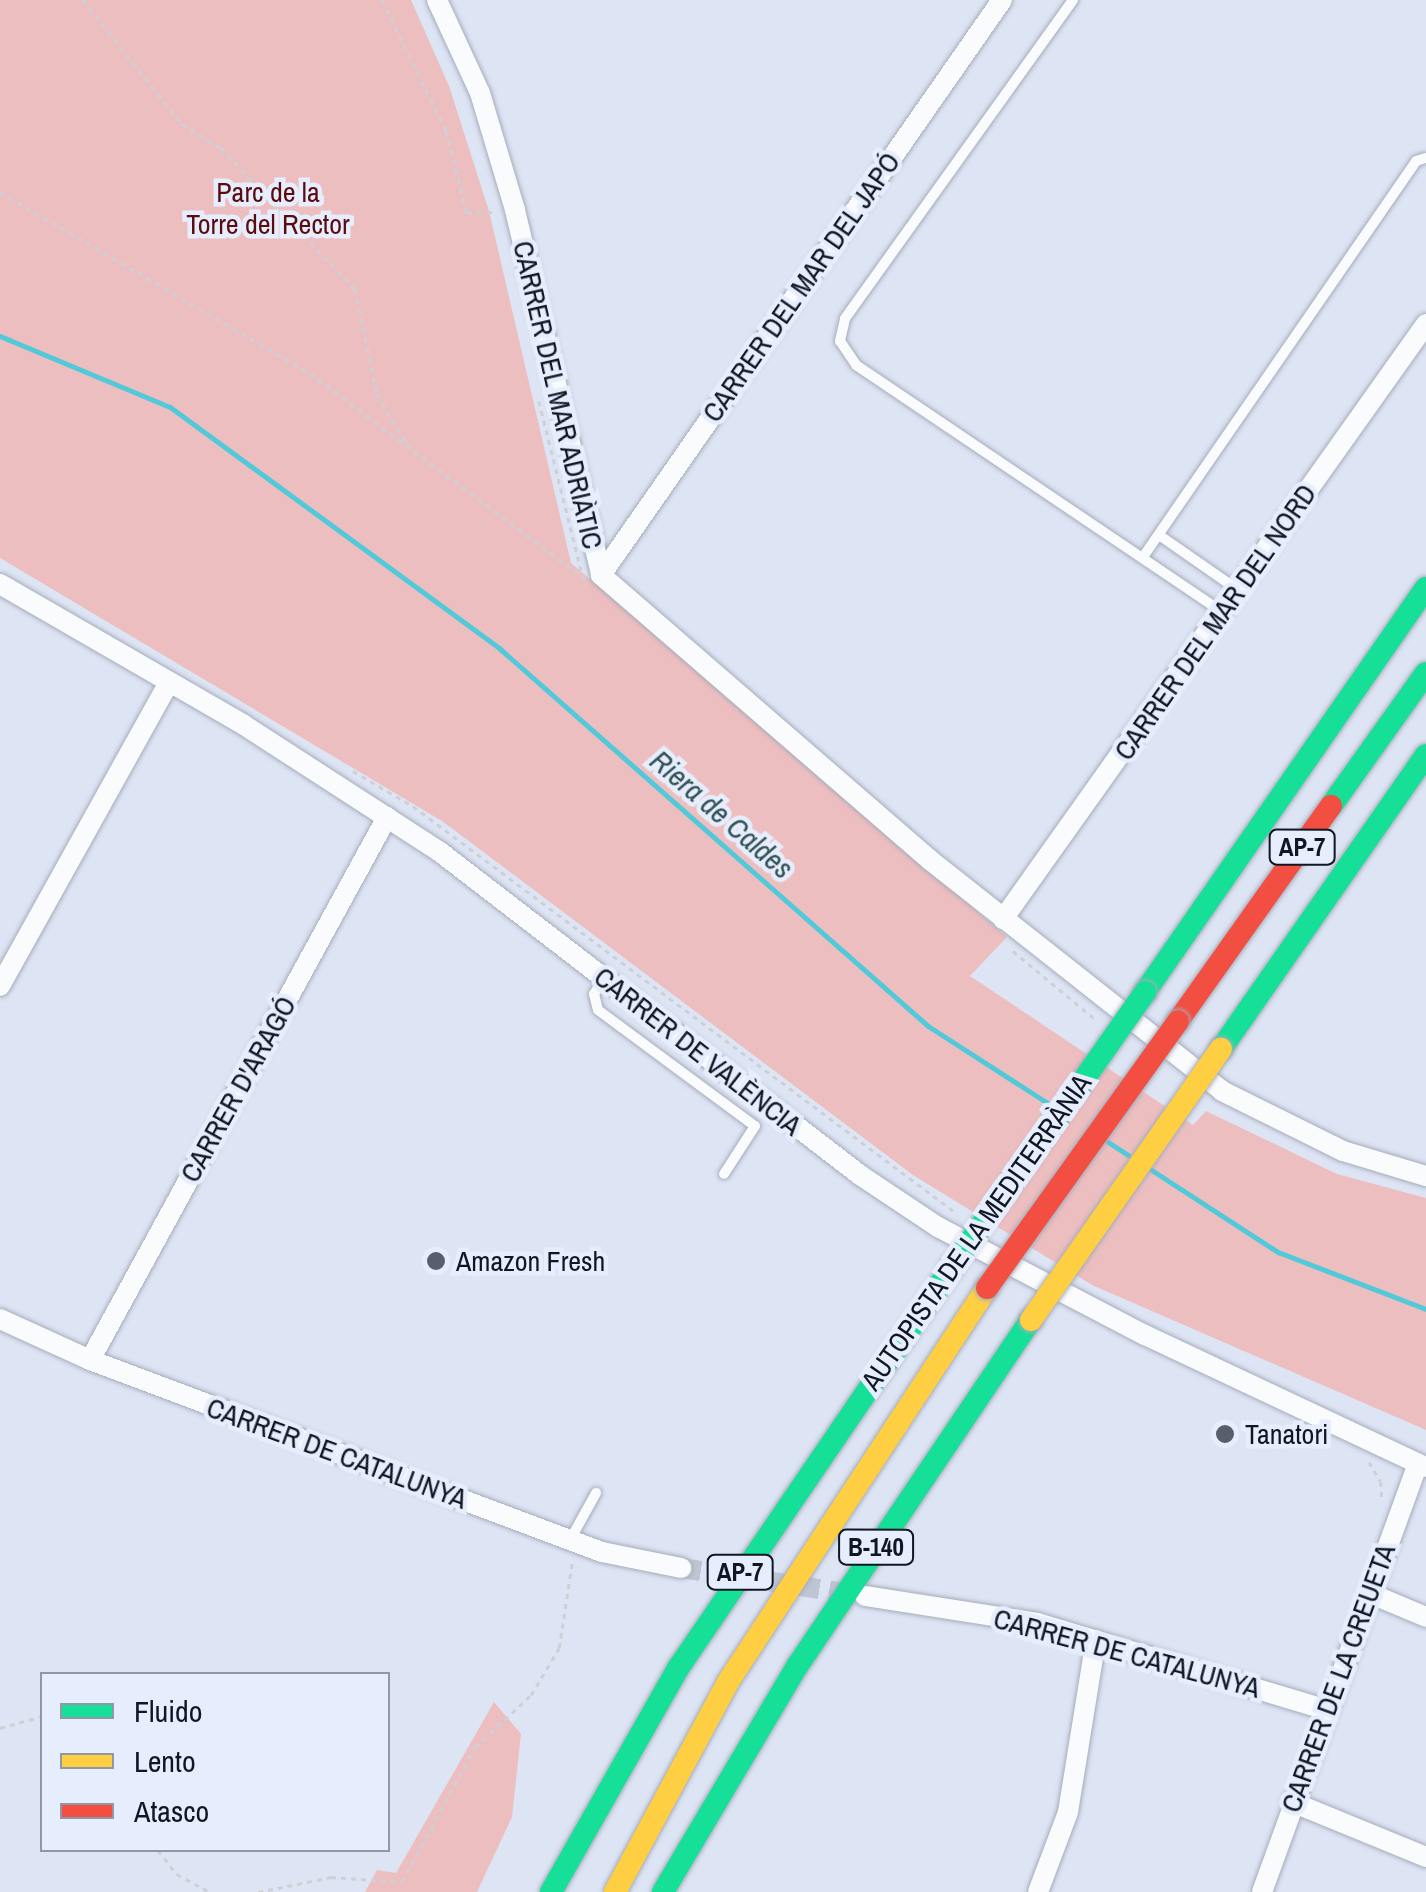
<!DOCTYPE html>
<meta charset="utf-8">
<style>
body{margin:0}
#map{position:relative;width:1426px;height:1892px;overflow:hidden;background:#dde4f4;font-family:"Archivo Narrow",sans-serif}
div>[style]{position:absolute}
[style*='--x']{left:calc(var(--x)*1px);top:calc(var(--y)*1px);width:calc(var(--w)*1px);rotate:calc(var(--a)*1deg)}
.green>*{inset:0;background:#edbec0}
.stream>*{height:5px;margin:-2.5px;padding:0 2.5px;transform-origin:2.5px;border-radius:2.5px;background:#52c9d9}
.street-tunnel>*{height:20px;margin-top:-10px;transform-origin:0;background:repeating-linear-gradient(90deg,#bec5d4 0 20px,transparent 0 30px)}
.path>*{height:2.5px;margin-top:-1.25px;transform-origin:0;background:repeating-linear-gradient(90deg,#cfd0d5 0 5px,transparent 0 10px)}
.roads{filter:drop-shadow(0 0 2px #a6acb9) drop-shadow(0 0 2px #a6acb9)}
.lane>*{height:10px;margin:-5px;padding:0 5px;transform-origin:5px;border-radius:5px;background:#fafbfd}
.street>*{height:20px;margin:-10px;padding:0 10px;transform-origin:10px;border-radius:10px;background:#fafbfd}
.fast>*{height:22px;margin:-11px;padding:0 11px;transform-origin:11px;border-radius:11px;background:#16e098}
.slow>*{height:22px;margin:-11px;padding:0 11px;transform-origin:11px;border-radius:11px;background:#ffcf43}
.jam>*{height:22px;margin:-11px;padding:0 11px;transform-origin:11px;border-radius:11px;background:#f24e42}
.bridges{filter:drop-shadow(0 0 2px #a6acb9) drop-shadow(0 0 2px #a6acb9)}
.fast-bridge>*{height:22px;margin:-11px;padding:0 11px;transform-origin:11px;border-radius:11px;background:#16e098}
.slow-bridge>*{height:22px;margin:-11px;padding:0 11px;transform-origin:11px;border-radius:11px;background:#ffcf43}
.jam-bridge>*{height:22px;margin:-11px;padding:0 11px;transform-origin:11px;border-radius:11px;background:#f24e42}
.dots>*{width:28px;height:28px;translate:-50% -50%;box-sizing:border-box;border:5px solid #e6edfc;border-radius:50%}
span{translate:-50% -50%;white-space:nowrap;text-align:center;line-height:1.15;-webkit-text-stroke:9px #e6edfc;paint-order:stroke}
.shield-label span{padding:2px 8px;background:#e6edfc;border:2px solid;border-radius:8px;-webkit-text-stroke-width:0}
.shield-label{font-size:25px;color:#101622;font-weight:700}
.park-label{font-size:28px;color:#590b0e}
.street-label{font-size:28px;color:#101622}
.poi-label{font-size:28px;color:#101622}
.left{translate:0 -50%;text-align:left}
.water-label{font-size:30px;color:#335255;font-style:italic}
.legend{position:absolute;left:40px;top:1672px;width:350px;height:180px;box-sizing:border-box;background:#e6edfc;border:2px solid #9097a5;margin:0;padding:12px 18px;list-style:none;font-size:30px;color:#101622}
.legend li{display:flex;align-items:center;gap:20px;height:50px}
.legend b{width:50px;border:2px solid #9097a5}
</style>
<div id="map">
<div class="green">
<i style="clip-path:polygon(0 0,411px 0,449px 86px,489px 211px,571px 563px,1007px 937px,970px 976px,1193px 1125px,1206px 1111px,1337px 1174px,1426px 1198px,1426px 1430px,1092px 1285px,913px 1175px,442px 821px,0 558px)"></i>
<i style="clip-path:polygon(494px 1702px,521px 1734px,512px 1817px,477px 1892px,365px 1892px,377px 1870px,396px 1873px)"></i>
</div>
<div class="stream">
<i style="--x:0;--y:336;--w:184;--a:22.7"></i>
<i style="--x:170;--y:407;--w:408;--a:36.2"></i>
<i style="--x:499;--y:648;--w:572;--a:41.38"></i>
<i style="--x:928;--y:1026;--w:144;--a:32.8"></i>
<i style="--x:1108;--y:1142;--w:24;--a:33"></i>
<i style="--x:1150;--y:1169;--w:153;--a:33"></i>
<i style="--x:1278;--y:1252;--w:159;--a:21.1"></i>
</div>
<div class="street-tunnel">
<i style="--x:681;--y:1568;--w:174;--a:8.6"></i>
</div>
<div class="path">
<i style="--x:83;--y:0;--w:159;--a:51.4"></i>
<i style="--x:182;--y:124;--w:46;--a:31.6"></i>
<i style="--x:221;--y:148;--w:195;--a:46.5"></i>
<i style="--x:355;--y:289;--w:107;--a:78.2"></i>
<i style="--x:377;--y:394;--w:60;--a:58.7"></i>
<i style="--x:382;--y:0;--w:145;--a:63.8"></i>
<i style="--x:446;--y:130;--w:86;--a:75.8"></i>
<i style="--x:467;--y:213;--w:27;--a:-2"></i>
<i style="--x:0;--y:192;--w:359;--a:30.3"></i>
<i style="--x:310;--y:373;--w:334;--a:36.8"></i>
<i style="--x:539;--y:401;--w:191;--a:76"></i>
<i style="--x:353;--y:771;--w:69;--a:30.3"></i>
<i style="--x:413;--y:806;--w:677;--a:36.84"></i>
<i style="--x:1013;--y:951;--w:107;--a:39.7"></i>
<i style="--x:1369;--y:1462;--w:23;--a:59"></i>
<i style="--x:1381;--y:1482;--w:20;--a:87"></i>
<i style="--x:0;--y:1728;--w:44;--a:-15.9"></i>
<i style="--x:158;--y:1850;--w:31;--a:52"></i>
<i style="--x:177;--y:1874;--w:38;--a:29"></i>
<i style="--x:258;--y:1892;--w:75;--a:-11.6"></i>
<i style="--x:331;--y:1877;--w:71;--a:4"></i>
<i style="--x:402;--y:1882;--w:153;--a:-61.6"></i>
<i style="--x:475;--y:1747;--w:76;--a:-42.9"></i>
<i style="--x:531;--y:1695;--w:55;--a:-59.2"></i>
<i style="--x:559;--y:1648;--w:86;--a:-81.3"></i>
</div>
<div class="roads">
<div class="lane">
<i style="--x:1073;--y:0;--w:392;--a:125.6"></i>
<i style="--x:845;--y:319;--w:23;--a:103"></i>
<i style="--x:840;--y:341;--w:29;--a:56"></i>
<i style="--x:856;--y:365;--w:442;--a:34"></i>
<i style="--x:1159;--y:535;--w:96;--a:34.8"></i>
<i style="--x:1143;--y:557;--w:481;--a:-55.4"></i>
<i style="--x:1416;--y:161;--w:10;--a:-17"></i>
<i style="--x:604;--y:979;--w:18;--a:124"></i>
<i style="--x:594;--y:994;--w:16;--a:76"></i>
<i style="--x:598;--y:1010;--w:195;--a:36.5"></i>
<i style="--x:755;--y:1126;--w:57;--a:122.9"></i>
<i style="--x:570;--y:1540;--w:54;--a:-61"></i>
</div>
<div class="street">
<i style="--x:437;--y:0;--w:102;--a:65.2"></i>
<i style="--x:480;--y:93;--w:122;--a:73.3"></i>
<i style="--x:515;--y:210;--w:375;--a:76.7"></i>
<i style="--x:601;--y:575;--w:435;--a:40.9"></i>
<i style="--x:930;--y:860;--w:372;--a:38.3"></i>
<i style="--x:1222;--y:1091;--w:135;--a:26.4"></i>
<i style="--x:1343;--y:1151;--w:87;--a:16.8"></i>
<i style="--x:601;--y:575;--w:701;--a:-55.11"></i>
<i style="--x:0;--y:584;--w:282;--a:30"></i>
<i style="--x:244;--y:725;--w:234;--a:32.9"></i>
<i style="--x:440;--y:852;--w:530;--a:37.56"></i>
<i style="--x:860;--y:1175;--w:94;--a:33.7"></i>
<i style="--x:938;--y:1227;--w:233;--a:27.6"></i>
<i style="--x:1145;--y:1335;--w:310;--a:25.2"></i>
<i style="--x:1003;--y:919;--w:730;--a:-54.59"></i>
<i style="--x:0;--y:986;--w:348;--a:-60.9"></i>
<i style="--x:0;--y:1319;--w:99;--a:24.5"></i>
<i style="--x:90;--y:1360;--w:547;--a:20.56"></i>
<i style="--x:602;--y:1552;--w:81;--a:11.4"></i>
<i style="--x:90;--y:1360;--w:619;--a:-61.32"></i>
<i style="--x:1369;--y:1593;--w:62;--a:22.8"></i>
<i style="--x:865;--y:1596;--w:174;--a:8.9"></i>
<i style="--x:1037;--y:1623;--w:303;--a:16.7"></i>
<i style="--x:1292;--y:1802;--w:145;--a:22.3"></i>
<i style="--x:1038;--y:1892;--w:85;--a:-69.4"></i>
<i style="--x:1068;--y:1812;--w:174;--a:-80.8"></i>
<i style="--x:1262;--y:1892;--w:454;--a:-70"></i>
</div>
<div class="fast">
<i style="--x:1331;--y:806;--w:163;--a:-54.5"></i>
<i style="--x:1145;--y:992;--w:492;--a:-55.2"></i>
<i style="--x:1221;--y:1049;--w:358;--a:-55.1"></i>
<i style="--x:551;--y:1892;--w:259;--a:-60.4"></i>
<i style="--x:679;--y:1667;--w:484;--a:-55.7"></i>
<i style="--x:663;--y:1892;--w:264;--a:-59.3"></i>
<i style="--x:798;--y:1665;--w:416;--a:-56"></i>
</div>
<div class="slow">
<i style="--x:615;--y:1892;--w:238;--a:-61.7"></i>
<i style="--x:728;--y:1682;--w:472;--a:-56.7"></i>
</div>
<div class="jam">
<i style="--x:1178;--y:1021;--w:264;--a:-54.6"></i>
</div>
</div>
<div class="bridges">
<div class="fast-bridge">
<i style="--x:952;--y:1267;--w:336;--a:-54.9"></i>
</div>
<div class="slow-bridge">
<i style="--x:1031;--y:1320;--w:331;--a:-55"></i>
</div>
<div class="jam-bridge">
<i style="--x:987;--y:1288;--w:328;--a:-54.4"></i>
</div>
</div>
<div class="dots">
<i style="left:436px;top:1261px;background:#585e6c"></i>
<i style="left:1225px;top:1434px;background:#585e6c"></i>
</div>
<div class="shield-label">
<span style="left:1302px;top:847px">AP-7</span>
<span style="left:876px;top:1547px">B-140</span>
<span style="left:740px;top:1572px">AP-7</span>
</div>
<div class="park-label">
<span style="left:268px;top:208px">Parc de la<br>Torre del Rector</span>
</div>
<div class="street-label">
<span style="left:801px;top:287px;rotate:-55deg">CARRER DEL MAR DEL JAPÓ</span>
<span style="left:558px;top:395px;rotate:77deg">CARRER DEL MAR ADRIÀTIC</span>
<span style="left:1215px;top:622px;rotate:-55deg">CARRER DEL MAR DEL NORD</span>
<span style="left:698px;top:1051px;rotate:38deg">CARRER DE VALÈNCIA</span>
<span style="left:238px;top:1089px;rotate:-61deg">CARRER D'ARAGÓ</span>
<span style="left:976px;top:1232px;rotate:-55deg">AUTOPISTA DE LA MEDITERRÀNIA</span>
<span style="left:337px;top:1453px;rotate:20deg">CARRER DE CATALUNYA</span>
<span style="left:1127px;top:1653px;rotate:15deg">CARRER DE CATALUNYA</span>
<span style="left:1338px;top:1678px;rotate:-70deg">CARRER DE LA CREUETA</span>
</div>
<div class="poi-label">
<span class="left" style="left:456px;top:1261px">Amazon Fresh</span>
<span class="left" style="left:1245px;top:1434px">Tanatori</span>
</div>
<div class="water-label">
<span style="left:722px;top:814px;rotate:41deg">Riera de Caldes</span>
</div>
<ul class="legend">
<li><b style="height:12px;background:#16e098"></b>Fluido</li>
<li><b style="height:12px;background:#ffcf43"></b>Lento</li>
<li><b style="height:12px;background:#f24e42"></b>Atasco</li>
</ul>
</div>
